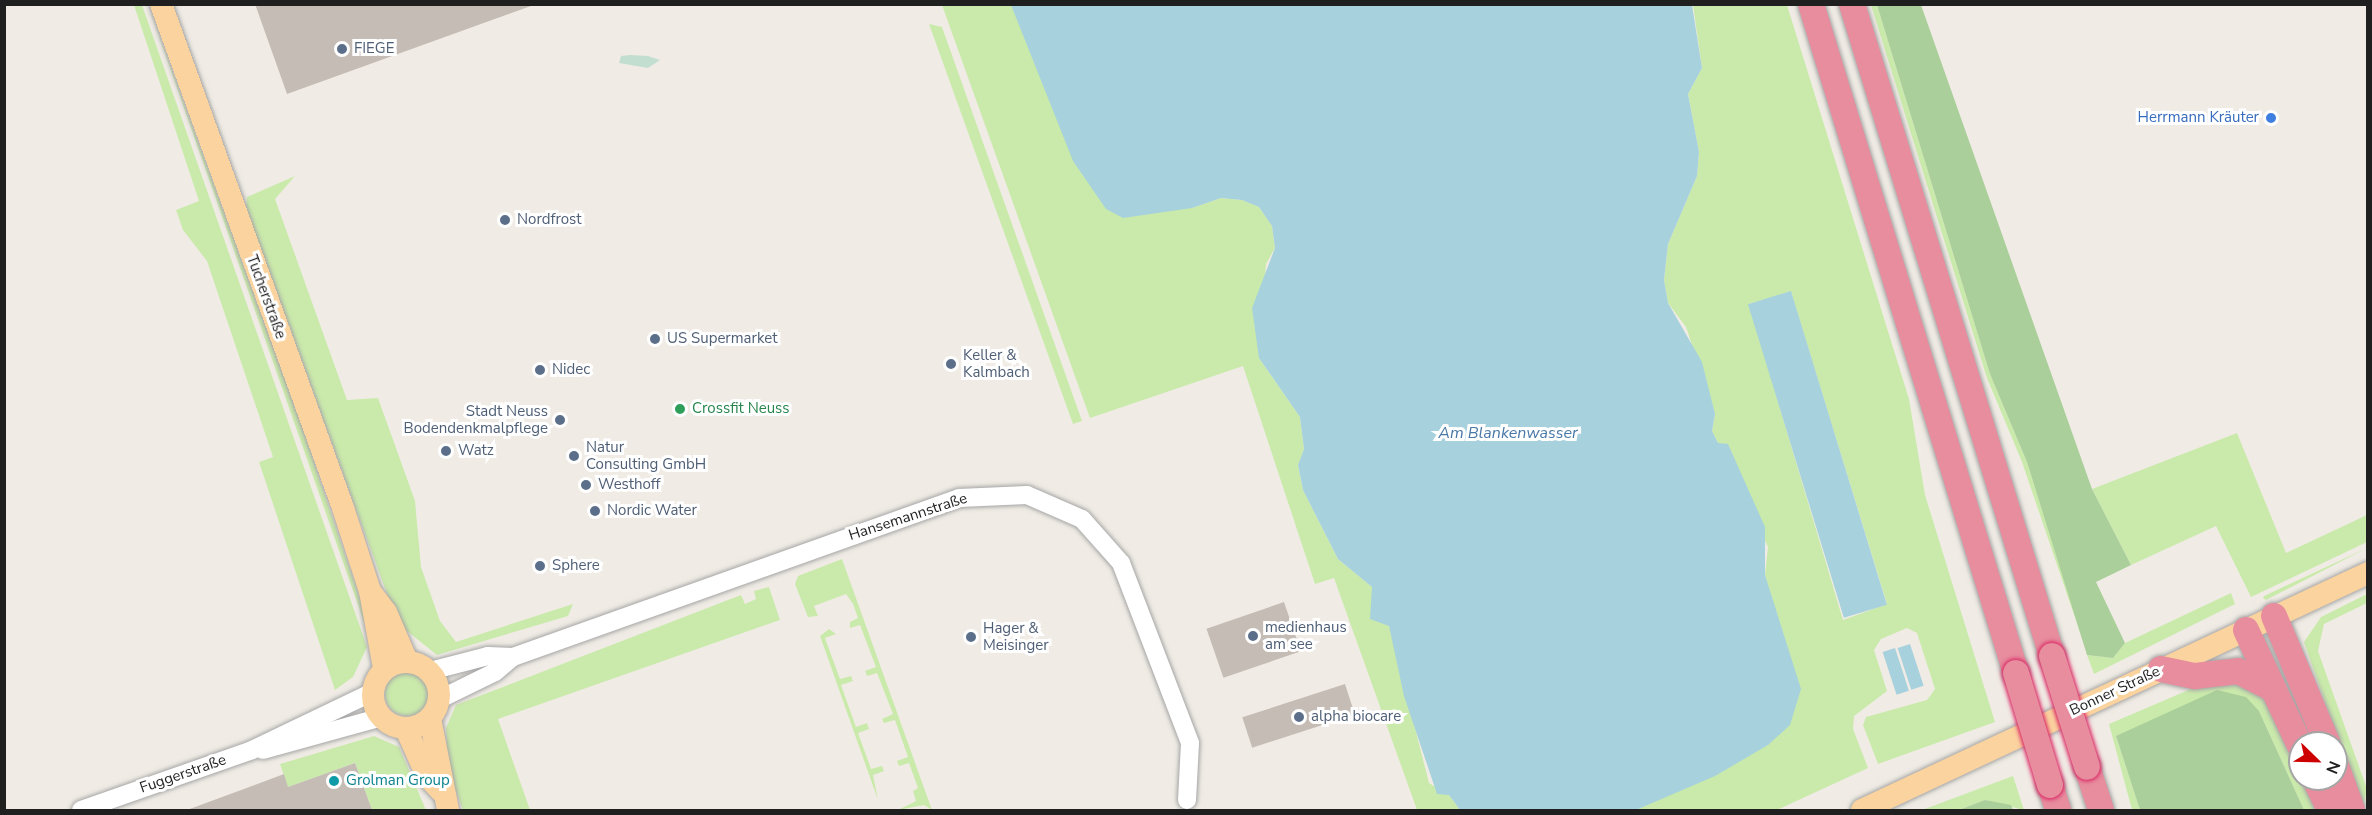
<!DOCTYPE html>
<meta charset="utf-8">
<style>
body{margin:0}
#map{position:relative;width:2372px;height:815px;overflow:hidden;background:#f0ece5;font-family:"Nunito Sans",sans-serif}
div>[style]{position:absolute}
[style*='--x']{left:calc(var(--x)*1px);top:calc(var(--y)*1px);width:calc(var(--w)*1px);rotate:calc(var(--a)*1deg)}
.grass>*{inset:0;background:#caeaab}
.round{border-radius:50%}
.forest>*{inset:0;background:#aacf9a}
.wetland>*{inset:0;background:#c2ded1}
.water>*{inset:0;background:#a6d1dd;transform-origin:0 0}
.building>*{inset:0;background:#c4bcb5;transform-origin:0 0}
.roads{filter:drop-shadow(0 0 2px #a6a6a6) drop-shadow(0 0 2px #a6a6a6)}
.minor>*{height:18px;margin:-9px;padding:0 9px;transform-origin:9px;border-radius:9px;background:#fff}
.major>*{height:22px;margin:-11px;padding:0 11px;transform-origin:11px;border-radius:11px;background:#fbd39f}
.major>.ring{margin:-11px;padding:0;box-sizing:content-box;background:none;border:22px solid #fbd39f;border-radius:50%}
.highway>*{height:26px;margin:-13px;padding:0 13px;transform-origin:13px;border-radius:13px;background:#e78d9e}
.bridges{filter:drop-shadow(0 0 2px #da2664) drop-shadow(0 0 2px #da2664)}
.highway-bridge>*{height:26px;margin:-13px;padding:0 13px;transform-origin:13px;border-radius:13px;background:#e78d9e}
.dots>*{width:16px;height:16px;translate:-50% -50%;box-sizing:border-box;border:3px solid #fff;border-radius:50%}
span{translate:-50% -50%;white-space:nowrap;text-align:center;line-height:1.15;-webkit-text-stroke:6px #fff;paint-order:stroke}
.service-label{font-size:15px;color:#4e5e75}
.left{translate:0 -50%;text-align:left}
.right{translate:-100% -50%;text-align:right}
.shop-label{font-size:15px;color:#366cbe}
.street-label{font-size:15px;color:#1f1f1f}
.leisure-label{font-size:15px;color:#27864d}
.culture-label{font-size:15px;color:#0d838f}
.water-label{font-size:16px;color:#4878a7;font-style:italic}
.frame{position:absolute;inset:0;border:6px solid #1f1f1f;pointer-events:none}
.north{position:absolute;left:2288px;top:731px;width:60px;height:60px;box-sizing:border-box;background:#fff;border:2px solid #a5a5a5;border-radius:50%;rotate:113deg;font-size:16px;font-weight:700;line-height:24px;text-align:center;color:#1f1f1f}
.north::after{content:'';display:block;margin:auto;width:21px;height:27px;background:#cd0101;clip-path:polygon(50% 0,100% 100%,50% 72%,0 100%)}
</style>
<div id="map">
<div class="grass">
<i style="clip-path:polygon(134px 5px,142px 5px,367px 647px,353px 677px,335px 690px,259px 462px,273px 457px,207px 261px,183px 230px,176px 210px,199px 201px)"></i>
<i style="clip-path:polygon(148px 5px,300px 421px,374px 641px,371px 642px)"></i>
<i style="clip-path:polygon(942px 5px,1011px 5px,1192px 208px,1221px 198px,1242px 200px,1259px 207px,1272px 226px,1275px 248px,1266px 264px,1259px 358px,1300px 417px,1304px 449px,1298px 465px,1303px 490px,1338px 559px,1372px 587px,1389px 626px,1429px 783px,1449px 795px,1460px 810px,1417px 810px,1334px 578px,1315px 584px,1243px 366px,1090px 418px)"></i>
<i style="clip-path:polygon(evenodd,1693px 5px,1787px 5px,1909px 399px,1925px 495px,1995px 722px,1878px 764px,1863px 725px,1866px 717px,1927px 700px,1935px 689px,1917px 633px,1907px 628px,1881px 639px,1874px 650px,1887px 691px,1854px 716px,1853px 729px,1868px 768px,1777px 810px,1636px 810px,1768px 745px,1778px 625px,1765px 575px,1768px 547px,1712px 431px,1715px 414px,1686px 327px,1668px 303px,1664px 280px,1668px 244px,1697px 176px,1699px 152px,1688px 94px,1702px 68px,1693px 5px,1791px 292px,1887px 604px,1843px 620px,1749px 304px,1791px 292px)"></i>
<i style="clip-path:polygon(1871px 5px,1877px 5px,1990px 374px,2027px 462px,2085px 647px,2022px 462px,1987px 378px)"></i>
<i style="clip-path:polygon(929px 24px,942px 27px,1082px 421px,1073px 424px)"></i>
<i style="clip-path:polygon(295px 176px,275px 199px,347px 400px,378px 398px,415px 501px,421px 567px,440px 621px,456px 642px,573px 604px,568px 616px,437px 655px,407px 631px,401px 632px,246px 208px,247px 197px)"></i>
<i style="clip-path:polygon(2237px 433px,2286px 553px,2367px 515px,2367px 542px,2251px 597px,2216px 526px,2131px 565px,2092px 489px)"></i>
<i style="clip-path:polygon(2367px 548px,2266px 600px,2263px 598px,2264px 596px)"></i>
<i style="clip-path:polygon(842px 559px,932px 810px,924px 805px,898px 810px,916px 801px,913px 791px,918px 788px,909px 763px,899px 766px,897px 761px,908px 757px,895px 720px,884px 723px,882px 719px,893px 714px,877px 673px,867px 676px,865px 671px,876px 667px,860px 625px,850px 628px,850px 622px,858px 618px,853px 604px,846px 594px,814px 606px,818px 616px,808px 617px,795px 584px,798px 576px)"></i>
<i style="clip-path:polygon(769px 587px,780px 620px,498px 719px,530px 810px,463px 810px,441px 749px,447px 745px,446px 728px,456px 705px,741px 595px,745px 604px,756px 599px,754px 591px)"></i>
<i style="clip-path:polygon(2231px 593px,2235px 604px,2094px 674px,2087px 655px,2113px 658px,2125px 643px)"></i>
<i style="clip-path:polygon(2367px 594px,2367px 603px,2324px 624px,2318px 651px,2367px 789px,2363px 810px,2304px 642px,2321px 617px)"></i>
<i style="clip-path:polygon(829px 629px,836px 634px,825px 638px,840px 679px,851px 676px,853px 681px,841px 685px,856px 727px,867px 723px,869px 729px,858px 733px,871px 769px,882px 766px,884px 771px,873px 775px,878px 800px,820px 636px)"></i>
<i class="round" style="left:385px;top:672px;width:44px;height:44px"></i>
<i style="clip-path:polygon(2219px 677px,2264px 695px,2319px 810px,2304px 810px,2259px 711px,2116px 736px,2140px 810px,2132px 810px,2109px 724px)"></i>
<i style="clip-path:polygon(374px 736px,399px 747px,426px 810px,372px 810px,355px 763px,288px 787px,280px 764px)"></i>
<i style="clip-path:polygon(2013px 776px,2024px 810px,1985px 800px,1959px 810px,1922px 810px)"></i>
</div>
<div class="forest">
<i style="clip-path:polygon(1877px 5px,1921px 5px,2092px 489px,2131px 565px,2096px 582px,2125px 643px,2113px 658px,2087px 655px,2027px 462px,1990px 374px)"></i>
<i style="clip-path:polygon(2217px 690px,2246px 697px,2259px 711px,2304px 810px,2140px 810px,2116px 736px)"></i>
<i style="clip-path:polygon(1985px 800px,2011px 805px,2013px 810px,1959px 810px)"></i>
</div>
<div class="wetland">
<i style="clip-path:polygon(630px 55px,648px 56px,660px 60px,648px 68px,619px 63px,621px 56px)"></i>
</div>
<div class="water">
<i style="clip-path:polygon(1011px 5px,1692px 5px,1702px 68px,1688px 94px,1699px 152px,1697px 176px,1668px 244px,1664px 280px,1668px 303px,1702px 362px,1715px 414px,1712px 431px,1718px 443px,1728px 444px,1765px 527px,1765px 575px,1801px 689px,1790px 725px,1768px 745px,1715px 776px,1636px 810px,1460px 810px,1449px 795px,1437px 794px,1404px 696px,1389px 626px,1370px 619px,1372px 587px,1338px 559px,1303px 490px,1298px 465px,1304px 449px,1300px 417px,1259px 358px,1252px 308px,1275px 248px,1272px 226px,1259px 207px,1242px 200px,1221px 198px,1192px 208px,1123px 218px,1106px 209px,1073px 161px)"></i>
<i style="left:1791px;top:291px;width:328px;height:45px;rotate:73deg"></i>
<i style="left:1910px;top:644px;width:44px;height:13px;rotate:72deg"></i>
<i style="left:1895px;top:648px;width:45px;height:13px;rotate:72deg"></i>
</div>
<div class="building">
<i style="clip-path:polygon(255px 4px,531px 4px,531px 6px,287px 94px)"></i>
<i style="left:1284px;top:602px;width:52px;height:82px;rotate:71deg"></i>
<i style="left:1345px;top:684px;width:32px;height:108px;rotate:72deg"></i>
<i style="clip-path:polygon(355px 763px,372px 810px,187px 810px,284px 774px,288px 787px)"></i>
</div>
<div class="roads">
<div class="minor">
<i style="--x:430;--y:671;--w:60;--a:-14.5"></i>
<i style="--x:488;--y:656;--w:25;--a:2"></i>
<i style="--x:513;--y:657;--w:473;--a:-19.6"></i>
<i style="--x:959;--y:498;--w:68;--a:-2.5"></i>
<i style="--x:1027;--y:495;--w:60;--a:23.6"></i>
<i style="--x:1082;--y:519;--w:59;--a:48.4"></i>
<i style="--x:1121;--y:563;--w:193;--a:69"></i>
<i style="--x:1190;--y:743;--w:57;--a:93"></i>
<i style="--x:440;--y:699;--w:61;--a:-26.1"></i>
<i style="--x:495;--y:672;--w:23;--a:-40"></i>
<i style="--x:263;--y:750;--w:123;--a:-15.5"></i>
<i style="--x:81;--y:810;--w:181;--a:-19.3"></i>
<i style="--x:252;--y:750;--w:134;--a:-25.6"></i>
</div>
<div class="major">
<i style="--x:161;--y:4;--w:536;--a:70.14"></i>
<i style="--x:343;--y:508;--w:87;--a:72"></i>
<i style="--x:370;--y:591;--w:78;--a:79.7"></i>
<i style="--x:370;--y:591;--w:26;--a:53"></i>
<i style="--x:386;--y:612;--w:53;--a:66.8"></i>
<i class="ring" style="left:373px;top:662px;width:44px;height:44px"></i>
<i style="--x:430;--y:718;--w:94;--a:78.9"></i>
<i style="--x:406;--y:729;--w:51;--a:65.9"></i>
<i style="--x:427;--y:776;--w:21;--a:47"></i>
<i style="--x:1862;--y:810;--w:559;--a:-25.1"></i>
</div>
<div class="highway">
<i style="--x:1811;--y:4;--w:700;--a:72.96"></i>
<i style="--x:1852;--y:4;--w:682;--a:72.95"></i>
<i style="--x:2274;--y:616;--w:138;--a:67.3"></i>
<i style="--x:2246;--y:630;--w:128;--a:65"></i>
<i style="--x:2161;--y:669;--w:35;--a:12"></i>
<i style="--x:2195;--y:676;--w:43;--a:-6.6"></i>
<i style="--x:2238;--y:671;--w:39;--a:27"></i>
<i style="--x:2336;--y:766;--w:47;--a:70"></i>
<i style="--x:2087;--y:767;--w:45;--a:72"></i>
<i style="--x:2315;--y:779;--w:34;--a:64"></i>
<i style="--x:2050;--y:785;--w:26;--a:72"></i>
</div>
</div>
<div class="bridges">
<div class="highway-bridge">
<i style="--x:2052;--y:656;--w:116;--a:72.5"></i>
<i style="--x:2016;--y:673;--w:117;--a:73.1"></i>
</div>
</div>
<div class="dots">
<i style="left:342px;top:49px;background:#5c6f8a"></i>
<i style="left:2271px;top:118px;background:#3f7fe0"></i>
<i style="left:505px;top:220px;background:#5c6f8a"></i>
<i style="left:655px;top:339px;background:#5c6f8a"></i>
<i style="left:951px;top:364px;background:#5c6f8a"></i>
<i style="left:540px;top:370px;background:#5c6f8a"></i>
<i style="left:680px;top:409px;background:#2e9e5b"></i>
<i style="left:560px;top:420px;background:#5c6f8a"></i>
<i style="left:446px;top:451px;background:#5c6f8a"></i>
<i style="left:574px;top:456px;background:#5c6f8a"></i>
<i style="left:586px;top:485px;background:#5c6f8a"></i>
<i style="left:595px;top:511px;background:#5c6f8a"></i>
<i style="left:540px;top:566px;background:#5c6f8a"></i>
<i style="left:1253px;top:636px;background:#5c6f8a"></i>
<i style="left:971px;top:637px;background:#5c6f8a"></i>
<i style="left:1299px;top:717px;background:#5c6f8a"></i>
<i style="left:334px;top:781px;background:#0f9aa8"></i>
</div>
<div class="service-label">
<span class="left" style="left:354px;top:49px">FIEGE</span>
<span class="left" style="left:517px;top:220px">Nordfrost</span>
<span class="left" style="left:667px;top:339px">US Supermarket</span>
<span class="left" style="left:963px;top:364px">Keller &amp;<br>Kalmbach</span>
<span class="left" style="left:552px;top:370px">Nidec</span>
<span class="right" style="left:548px;top:420px">Stadt Neuss<br>Bodendenkmalpflege</span>
<span class="left" style="left:586px;top:456px">Natur<br>Consulting GmbH</span>
<span class="left" style="left:458px;top:451px">Watz</span>
<span class="left" style="left:598px;top:485px">Westhoff</span>
<span class="left" style="left:607px;top:511px">Nordic Water</span>
<span class="left" style="left:552px;top:566px">Sphere</span>
<span class="left" style="left:1265px;top:636px">medienhaus<br>am see</span>
<span class="left" style="left:983px;top:637px">Hager &amp;<br>Meisinger</span>
<span class="left" style="left:1311px;top:717px">alpha biocare</span>
</div>
<div class="shop-label">
<span class="right" style="left:2259px;top:118px">Herrmann Kräuter</span>
</div>
<div class="street-label">
<span style="left:266px;top:297px;rotate:70deg">Tucherstraße</span>
<span style="left:908px;top:517px;rotate:-18deg">Hansemannstraße</span>
<span style="left:2115px;top:691px;rotate:-25deg">Bonner Straße</span>
<span style="left:183px;top:774px;rotate:-19deg">Fuggerstraße</span>
</div>
<div class="leisure-label">
<span class="left" style="left:692px;top:409px">Crossfit Neuss</span>
</div>
<div class="culture-label">
<span class="left" style="left:346px;top:781px">Grolman Group</span>
</div>
<div class="water-label">
<span style="left:1508px;top:433px">Am Blankenwasser</span>
</div>
<div class="frame"></div>
<div class="north">N</div>
</div>
